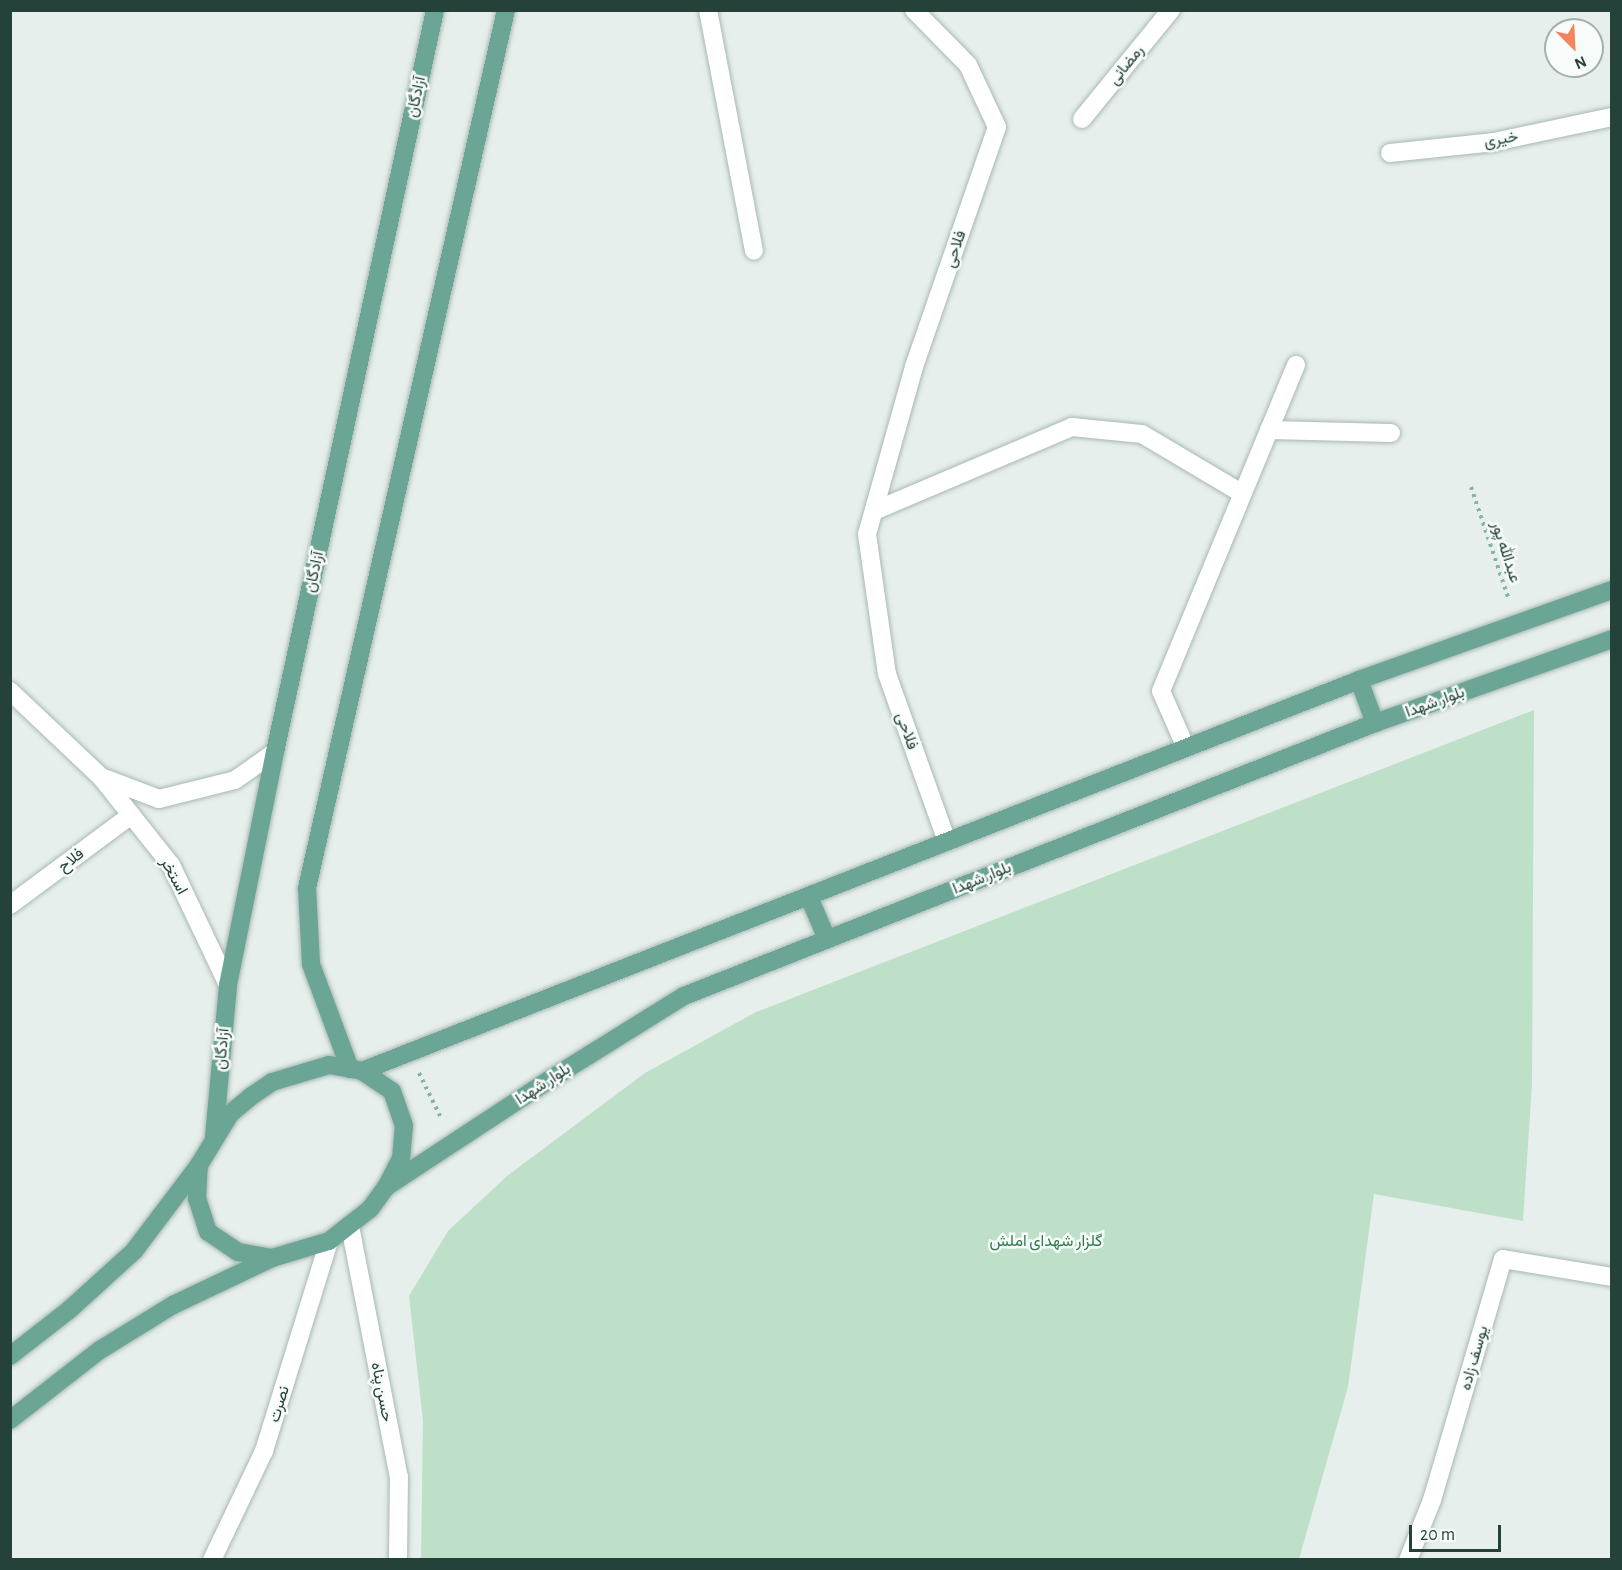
<!DOCTYPE html>
<meta charset="utf-8">
<style>
body{margin:0}
#map{position:relative;width:1622px;height:1570px;overflow:hidden;background:#e6efeb;font-family:"Alegreya Sans",Vazirmatn,sans-serif}
div>[style]{position:absolute}
[style*='--x']{left:calc(var(--x)*1px);top:calc(var(--y)*1px);width:calc(var(--w)*1px);rotate:calc(var(--a)*1deg)}
.green>*{inset:0;background:#bfe0c8}
.path>*{height:4px;margin-top:-2px;transform-origin:0;background:repeating-linear-gradient(90deg,#86b3a5 0 3px,transparent 0 7.5px)}
.roads{filter:drop-shadow(0 0 2px #a8b8b2) drop-shadow(0 0 2px #a8b8b2)}
.minor>*{height:18px;margin:-9px;padding:0 9px;transform-origin:9px;border-radius:9px;background:#fff}
.major>*{height:18px;margin:-9px;padding:0 9px;transform-origin:9px;border-radius:9px;background:#6aa596}
span{translate:-50% -50%;white-space:nowrap;text-align:center;line-height:1.15;-webkit-text-stroke:5px #f7fbf9;paint-order:stroke}
.street-label{font-size:16px;color:#24423a}
.park-label{font-size:16px;color:#2d7a4b}
.frame{position:absolute;inset:0;border:12px solid #24423a;pointer-events:none}
.north{position:absolute;left:1544px;top:18px;width:60px;height:60px;box-sizing:border-box;background:#f7fbf9;border:2px solid #a3b1ad;border-radius:50%;rotate:156deg;font-size:16px;font-weight:700;line-height:24px;text-align:center;color:#24423a}
.north::after{content:'';display:block;margin:auto;width:21px;height:27px;background:#f4845f;clip-path:polygon(50% 0,100% 100%,50% 72%,0 100%)}
.scale{position:absolute;left:1409px;top:1525px;width:92px;height:27px;box-sizing:border-box;border:3px solid #24423a;border-top:0;padding-left:8px;font-size:18px;line-height:21px;white-space:nowrap;color:#24423a;-webkit-text-stroke:4px #f7fbf9;paint-order:stroke}
</style>
<div id="map">
<div class="green">
<i style="clip-path:polygon(1534px 710px,1532px 1084px,1523px 1221px,1374px 1194px,1348px 1387px,1299px 1559px,421px 1559px,423px 1421px,409px 1296px,448px 1231px,507px 1176px,645px 1073px,756px 1012px)"></i>
</div>
<div class="path">
<i style="--x:1471;--y:487;--w:119;--a:71.4"></i>
<i style="--x:419;--y:1073;--w:52;--a:63.9"></i>
</div>
<div class="roads">
<div class="minor">
<i style="--x:708;--y:10;--w:245;--a:79.2"></i>
<i style="--x:914;--y:10;--w:77;--a:45.5"></i>
<i style="--x:968;--y:65;--w:68;--a:64.9"></i>
<i style="--x:997;--y:127;--w:254;--a:109.1"></i>
<i style="--x:914;--y:367;--w:173;--a:105.7"></i>
<i style="--x:867;--y:534;--w:141;--a:81.9"></i>
<i style="--x:887;--y:674;--w:178;--a:70.3"></i>
<i style="--x:1082;--y:119;--w:141;--a:-50.8"></i>
<i style="--x:1390;--y:153;--w:105;--a:-6"></i>
<i style="--x:1494;--y:142;--w:121;--a:-12"></i>
<i style="--x:1269;--y:430;--w:122;--a:1.4"></i>
<i style="--x:874;--y:511;--w:215;--a:-23"></i>
<i style="--x:1072;--y:427;--w:70;--a:5.7"></i>
<i style="--x:1142;--y:434;--w:117;--a:30.7"></i>
<i style="--x:10;--y:691;--w:125;--a:43.4"></i>
<i style="--x:1186;--y:748;--w:62;--a:-113.7"></i>
<i style="--x:1161;--y:691;--w:353;--a:-67.5"></i>
<i style="--x:10;--y:905;--w:151;--a:-36.6"></i>
<i style="--x:228;--y:985;--w:133;--a:-115.4"></i>
<i style="--x:171;--y:865;--w:112;--a:-128.5"></i>
<i style="--x:101;--y:777;--w:62;--a:20.8"></i>
<i style="--x:159;--y:799;--w:78;--a:-14"></i>
<i style="--x:235;--y:780;--w:49;--a:-35"></i>
<i style="--x:350;--y:1226;--w:256;--a:79"></i>
<i style="--x:399;--y:1477;--w:83;--a:90.7"></i>
<i style="--x:212;--y:1560;--w:121;--a:-64.5"></i>
<i style="--x:264;--y:1451;--w:220;--a:-72.8"></i>
<i style="--x:1408;--y:1560;--w:65;--a:-68.2"></i>
<i style="--x:1432;--y:1500;--w:251;--a:-73.6"></i>
<i style="--x:1503;--y:1259;--w:110;--a:9.4"></i>
</div>
<div class="major">
<i style="--x:1359;--y:680;--w:46;--a:69.6"></i>
<i style="--x:809;--y:897;--w:46;--a:66.8"></i>
<i style="--x:329;--y:1065;--w:34;--a:10"></i>
<i style="--x:362;--y:1071;--w:36;--a:34"></i>
<i style="--x:392;--y:1091;--w:36;--a:71"></i>
<i style="--x:404;--y:1125;--w:33;--a:95"></i>
<i style="--x:401;--y:1158;--w:33;--a:117"></i>
<i style="--x:386;--y:1187;--w:27;--a:126"></i>
<i style="--x:370;--y:1209;--w:52;--a:142"></i>
<i style="--x:329;--y:1241;--w:59;--a:163.4"></i>
<i style="--x:272;--y:1258;--w:35;--a:-170"></i>
<i style="--x:238;--y:1252;--w:36;--a:-146"></i>
<i style="--x:208;--y:1232;--w:35;--a:-108"></i>
<i style="--x:197;--y:1199;--w:34;--a:-87"></i>
<i style="--x:199;--y:1165;--w:60;--a:-58.7"></i>
<i style="--x:230;--y:1114;--w:26;--a:-40"></i>
<i style="--x:250;--y:1097;--w:27;--a:-34"></i>
<i style="--x:272;--y:1082;--w:59;--a:-16.6"></i>
<i style="--x:350;--y:1069;--w:112;--a:-110.4"></i>
<i style="--x:311;--y:964;--w:76;--a:-93"></i>
<i style="--x:307;--y:888;--w:900;--a:-77.23"></i>
<i style="--x:362;--y:1071;--w:1071;--a:-21.41"></i>
<i style="--x:1359;--y:680;--w:269;--a:-19.6"></i>
<i style="--x:214;--y:1137;--w:153;--a:-84.7"></i>
<i style="--x:228;--y:985;--w:238;--a:-78.6"></i>
<i style="--x:275;--y:752;--w:759;--a:-77.83"></i>
<i style="--x:386;--y:1187;--w:195;--a:-33.3"></i>
<i style="--x:549;--y:1080;--w:159;--a:-31.9"></i>
<i style="--x:684;--y:996;--w:743;--a:-21.56"></i>
<i style="--x:1375;--y:723;--w:251;--a:-19.5"></i>
<i style="--x:10;--y:1356;--w:75;--a:-37.9"></i>
<i style="--x:69;--y:1310;--w:88;--a:-42.2"></i>
<i style="--x:134;--y:1251;--w:108;--a:-52.9"></i>
<i style="--x:10;--y:1420;--w:114;--a:-37.9"></i>
<i style="--x:100;--y:1350;--w:86;--a:-31.7"></i>
<i style="--x:173;--y:1305;--w:110;--a:-25.4"></i>
</div>
</div>
<div class="street-label">
<span style="left:1126px;top:65px;rotate:-51deg">رمضانی</span>
<span style="left:416px;top:97px;rotate:-78deg">آزادگان</span>
<span style="left:1501px;top:139px;rotate:-10deg">خیری</span>
<span style="left:955px;top:249px;rotate:-71deg">فلاحی</span>
<span style="left:1506px;top:552px;rotate:72deg">عبدالله پور</span>
<span style="left:314px;top:572px;rotate:-78deg">آزادگان</span>
<span style="left:1435px;top:702px;rotate:-20deg">بلوار شهدا</span>
<span style="left:907px;top:731px;rotate:71deg">فلاحی</span>
<span style="left:71px;top:860px;rotate:-37deg">فلاح</span>
<span style="left:174px;top:876px;rotate:61deg">استخر</span>
<span style="left:982px;top:878px;rotate:-22deg">بلوار شهدا</span>
<span style="left:222px;top:1049px;rotate:-85deg">آزادگان</span>
<span style="left:543px;top:1084px;rotate:-33deg">بلوار شهدا</span>
<span style="left:1474px;top:1358px;rotate:-74deg">یوسف زاده</span>
<span style="left:382px;top:1392px;rotate:79deg">حسن پناه</span>
<span style="left:279px;top:1404px;rotate:-73deg">نصرت</span>
</div>
<div class="park-label">
<span style="left:1046px;top:1241px">گلزار شهدای املش</span>
</div>
<div class="frame"></div>
<div class="north">N</div>
<div class="scale">20 m</div>
</div>
